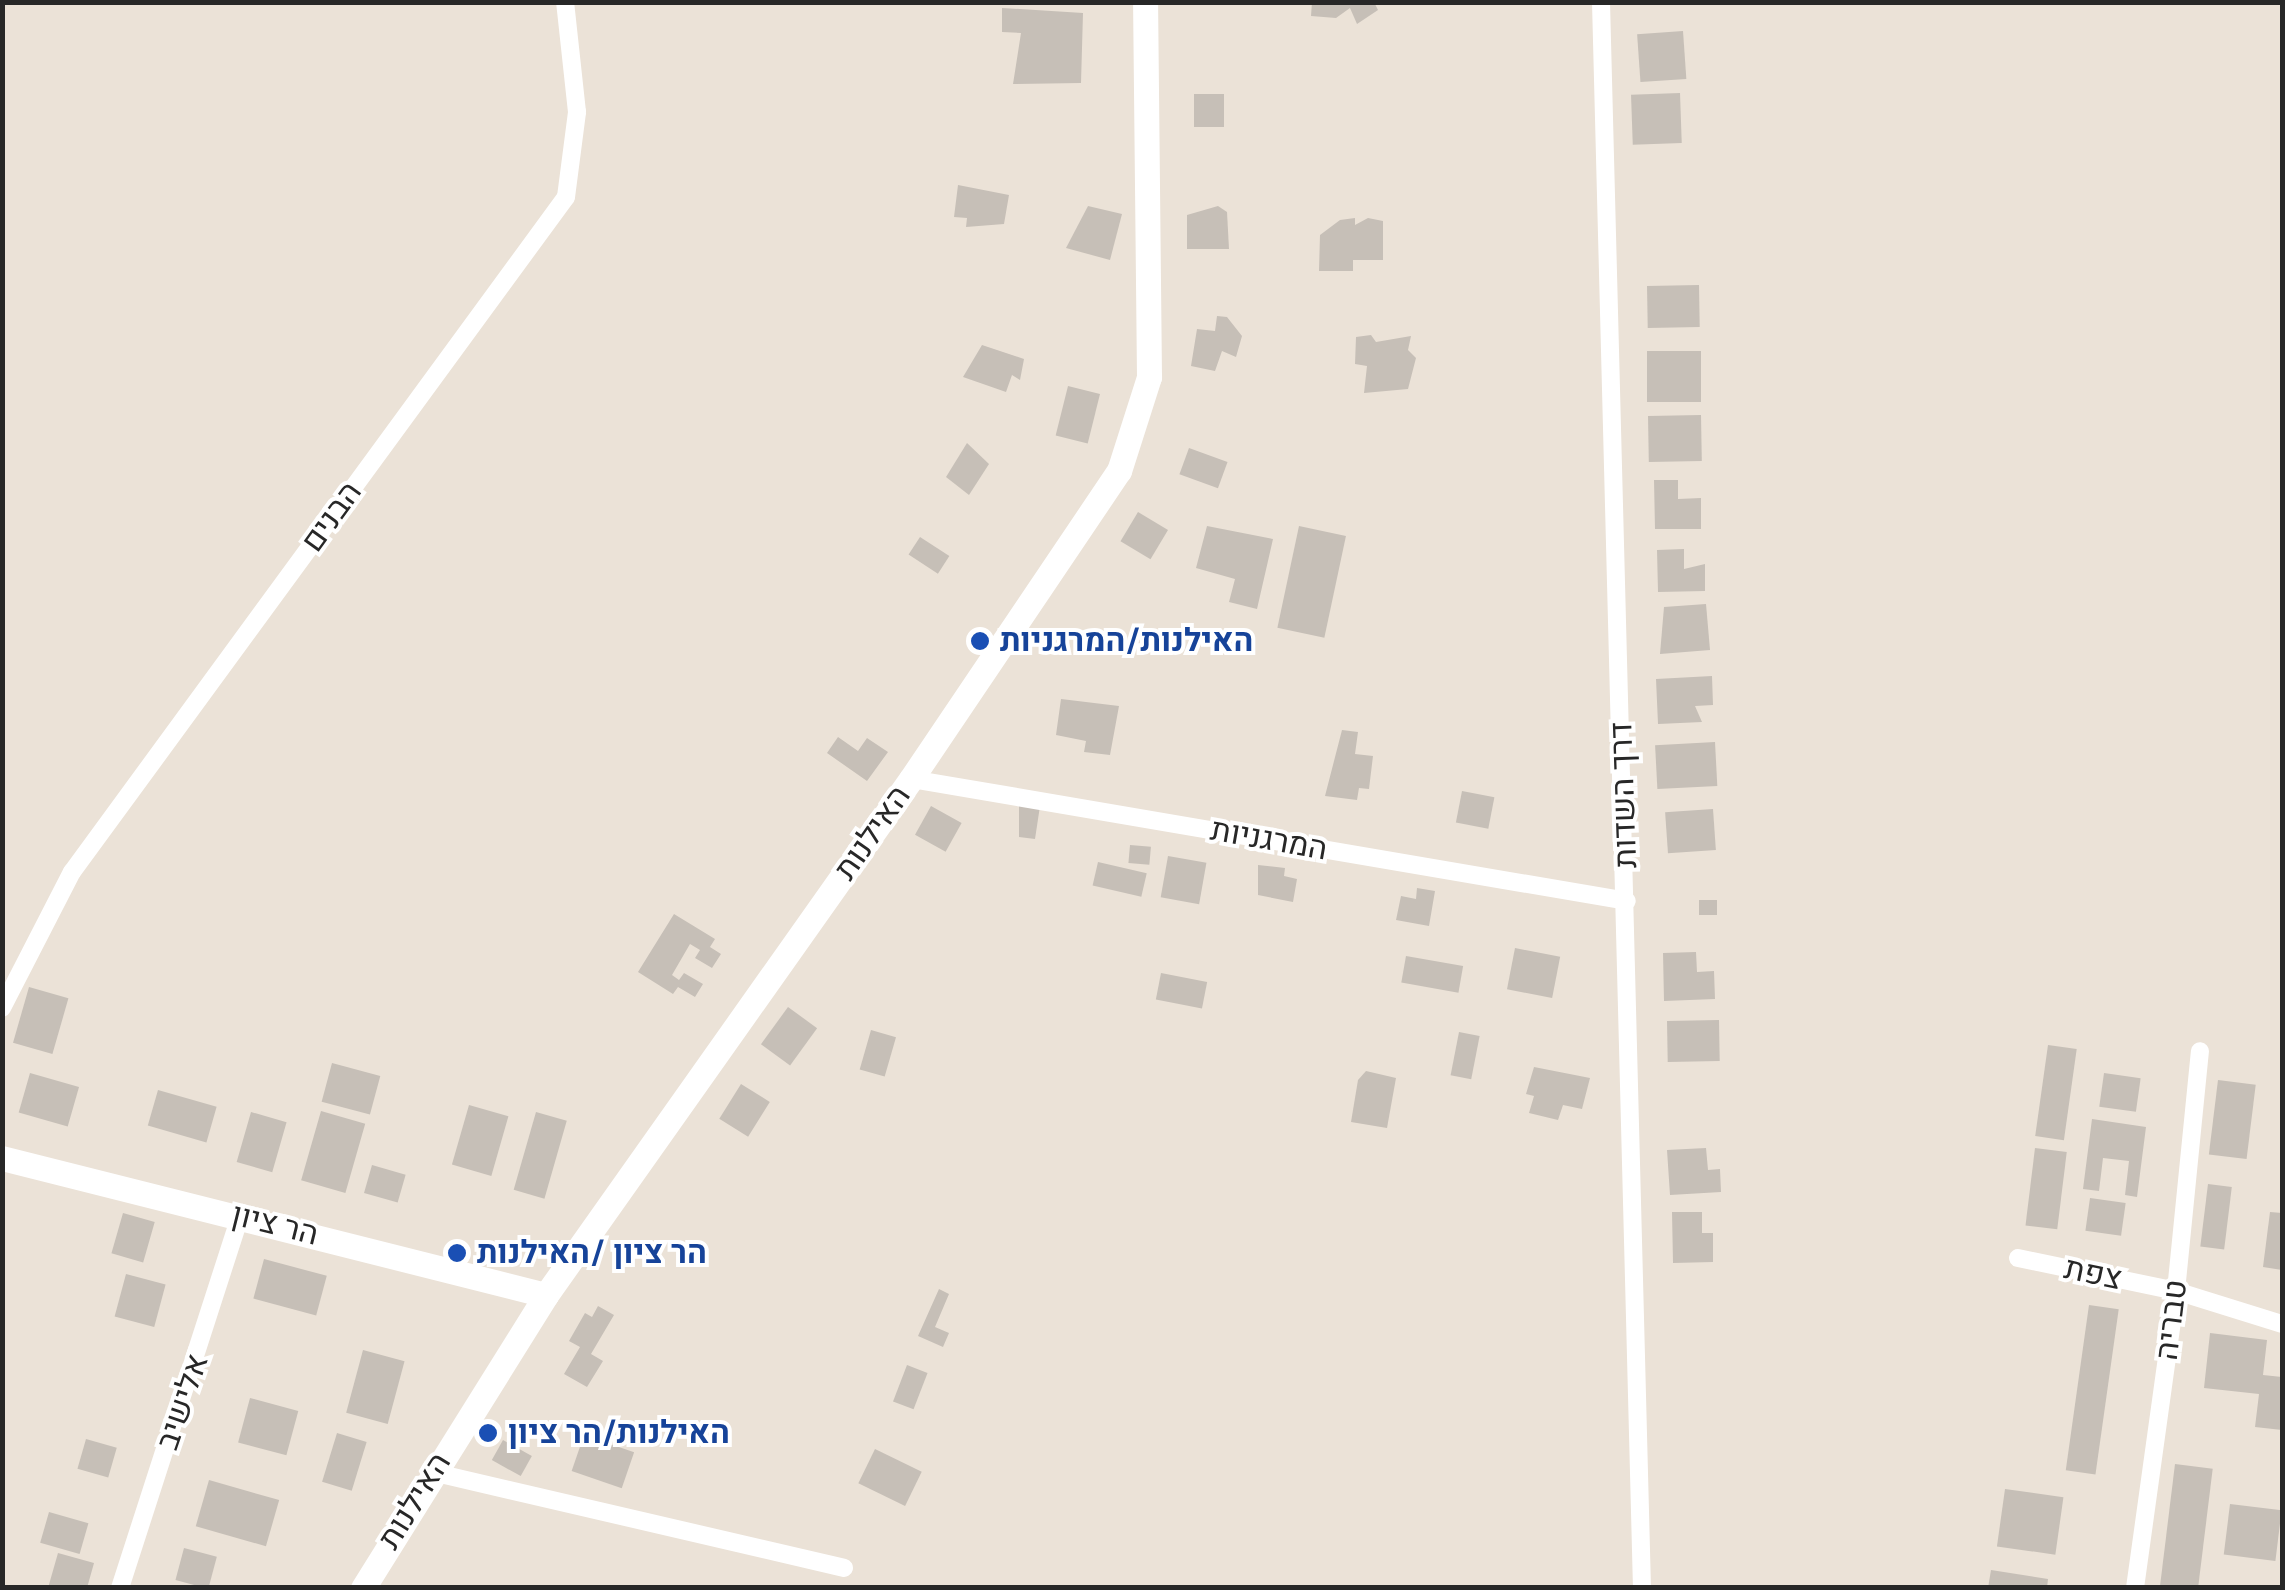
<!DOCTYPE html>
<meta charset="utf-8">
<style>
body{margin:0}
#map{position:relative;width:2285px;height:1590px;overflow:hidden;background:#ebe2d7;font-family:Karla,Heebo,sans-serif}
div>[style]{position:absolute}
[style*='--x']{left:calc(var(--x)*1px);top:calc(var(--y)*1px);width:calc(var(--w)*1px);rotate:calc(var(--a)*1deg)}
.building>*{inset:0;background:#c6bfb7;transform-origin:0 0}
.street>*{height:18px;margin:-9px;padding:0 9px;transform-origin:9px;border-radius:9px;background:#fff}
.secondary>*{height:25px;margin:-12.5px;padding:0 12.5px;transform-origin:12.5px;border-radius:12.5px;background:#fff}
.dots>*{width:28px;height:28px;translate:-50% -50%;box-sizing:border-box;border:5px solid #fff;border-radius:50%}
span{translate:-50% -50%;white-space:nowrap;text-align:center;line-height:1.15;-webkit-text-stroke:8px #fff;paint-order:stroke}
.street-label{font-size:32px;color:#272727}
.transit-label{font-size:32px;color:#164399;font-weight:700}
.left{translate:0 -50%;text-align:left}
.frame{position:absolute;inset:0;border:5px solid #272727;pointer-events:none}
</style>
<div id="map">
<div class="building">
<i style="clip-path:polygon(1312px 2px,1374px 2px,1378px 10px,1357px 24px,1350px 8px,1336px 18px,1311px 16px)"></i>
<i style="clip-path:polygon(1002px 8px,1083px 13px,1081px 83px,1013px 84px,1021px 33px,1002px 32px)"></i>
<i style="left:1683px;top:31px;width:48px;height:46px;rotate:86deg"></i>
<i style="left:1680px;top:93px;width:50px;height:49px;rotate:88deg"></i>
<i style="left:1194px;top:94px;width:30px;height:33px"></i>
<i style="clip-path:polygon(958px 185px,1009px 195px,1004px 224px,966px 227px,967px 218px,954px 217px)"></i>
<i style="clip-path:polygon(1088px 206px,1122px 214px,1110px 260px,1066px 248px)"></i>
<i style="clip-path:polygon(1218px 206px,1227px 212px,1229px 249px,1187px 249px,1187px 215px)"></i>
<i style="clip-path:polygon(1355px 218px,1355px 225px,1368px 218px,1383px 221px,1383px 260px,1353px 260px,1353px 271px,1319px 271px,1320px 235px,1340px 220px)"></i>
<i style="left:1699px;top:285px;width:42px;height:52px;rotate:89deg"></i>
<i style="clip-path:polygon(1217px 316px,1227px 317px,1242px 336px,1236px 357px,1222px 351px,1215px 371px,1191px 366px,1197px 329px,1215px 331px)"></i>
<i style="clip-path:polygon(1371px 335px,1376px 342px,1411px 336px,1408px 350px,1416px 358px,1408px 389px,1364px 393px,1367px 366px,1355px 364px,1356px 337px)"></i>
<i style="clip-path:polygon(982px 345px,1024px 359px,1020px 380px,1012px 375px,1006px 392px,963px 377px)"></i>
<i style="left:1701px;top:351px;width:51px;height:54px;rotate:90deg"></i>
<i style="left:1068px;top:386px;width:33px;height:51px;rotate:14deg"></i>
<i style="left:1701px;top:415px;width:46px;height:53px;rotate:89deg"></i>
<i style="clip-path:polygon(967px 443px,989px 464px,969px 495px,946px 477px)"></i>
<i style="left:1189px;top:448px;width:41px;height:28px;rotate:20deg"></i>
<i style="clip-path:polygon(1654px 480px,1678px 480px,1678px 499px,1701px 498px,1701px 529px,1655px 529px)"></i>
<i style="left:1138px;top:512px;width:35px;height:34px;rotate:31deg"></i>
<i style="clip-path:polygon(1207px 526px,1273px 539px,1257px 609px,1229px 602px,1235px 579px,1196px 568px)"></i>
<i style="left:1299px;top:526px;width:48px;height:104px;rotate:12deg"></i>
<i style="left:920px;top:537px;width:35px;height:21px;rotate:33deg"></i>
<i style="clip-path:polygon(1684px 549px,1684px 569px,1705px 564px,1705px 591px,1658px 592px,1657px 550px)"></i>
<i style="clip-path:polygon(1706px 604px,1710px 650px,1660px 654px,1664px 607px)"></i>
<i style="clip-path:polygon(1712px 676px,1713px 705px,1695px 706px,1702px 722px,1658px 724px,1656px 679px)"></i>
<i style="clip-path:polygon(1061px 699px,1119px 706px,1110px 755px,1084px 752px,1086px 741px,1056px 735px)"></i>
<i style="clip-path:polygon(1342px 730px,1358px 732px,1355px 754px,1373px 756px,1369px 789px,1359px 788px,1357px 800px,1325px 796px)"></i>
<i style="clip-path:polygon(838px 737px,858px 751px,867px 738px,888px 752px,867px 781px,827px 753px)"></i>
<i style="left:1715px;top:742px;width:44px;height:60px;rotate:87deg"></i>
<i style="left:1462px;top:791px;width:33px;height:32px;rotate:11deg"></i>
<i style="clip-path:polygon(1019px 804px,1040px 806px,1035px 839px,1019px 837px)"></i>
<i style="left:931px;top:806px;width:35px;height:33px;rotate:29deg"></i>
<i style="left:1713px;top:809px;width:41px;height:48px;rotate:86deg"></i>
<i style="left:1130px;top:845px;width:21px;height:18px;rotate:5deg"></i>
<i style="left:1168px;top:856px;width:39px;height:42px;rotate:10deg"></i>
<i style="left:1098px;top:862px;width:50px;height:24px;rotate:13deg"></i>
<i style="clip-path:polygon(1258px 865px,1285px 868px,1284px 876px,1297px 879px,1293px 902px,1258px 895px)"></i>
<i style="clip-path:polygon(1417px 888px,1435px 891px,1429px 926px,1396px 920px,1401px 896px,1416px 899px)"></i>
<i style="left:1699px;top:900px;width:18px;height:15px"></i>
<i style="clip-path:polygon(674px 914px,715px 939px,710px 947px,721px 954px,712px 968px,695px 958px,700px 950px,690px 944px,672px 975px,679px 980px,684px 973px,703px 984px,695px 997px,678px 987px,673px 994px,638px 972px)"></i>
<i style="left:1515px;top:948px;width:46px;height:42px;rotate:11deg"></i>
<i style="clip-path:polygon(1696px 952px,1697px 972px,1714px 971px,1715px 999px,1664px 1001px,1663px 953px)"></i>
<i style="left:1406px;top:956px;width:58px;height:27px;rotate:10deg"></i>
<i style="left:1161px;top:973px;width:47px;height:27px;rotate:11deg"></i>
<i style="left:29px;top:987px;width:41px;height:58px;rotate:16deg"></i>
<i style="left:788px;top:1007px;width:36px;height:46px;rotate:36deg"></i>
<i style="left:1719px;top:1020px;width:41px;height:52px;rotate:89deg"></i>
<i style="left:871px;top:1030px;width:26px;height:41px;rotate:16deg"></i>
<i style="left:1459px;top:1032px;width:21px;height:44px;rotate:11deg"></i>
<i style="left:2048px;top:1045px;width:29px;height:92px;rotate:8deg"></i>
<i style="left:332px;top:1063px;width:50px;height:40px;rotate:15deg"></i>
<i style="clip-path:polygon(1534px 1067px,1590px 1078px,1582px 1109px,1563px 1105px,1558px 1120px,1529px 1113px,1534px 1096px,1526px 1094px)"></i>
<i style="clip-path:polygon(1366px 1071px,1396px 1078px,1387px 1128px,1351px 1122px,1358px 1080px)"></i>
<i style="left:30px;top:1073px;width:51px;height:41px;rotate:16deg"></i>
<i style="left:2104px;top:1073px;width:37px;height:34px;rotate:8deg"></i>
<i style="left:2218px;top:1080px;width:38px;height:75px;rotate:7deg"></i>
<i style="left:741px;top:1084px;width:34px;height:41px;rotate:32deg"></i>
<i style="left:158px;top:1090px;width:61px;height:37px;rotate:16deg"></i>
<i style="left:469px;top:1105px;width:41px;height:62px;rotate:16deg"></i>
<i style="left:321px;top:1111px;width:46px;height:72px;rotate:16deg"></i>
<i style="left:251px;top:1112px;width:37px;height:52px;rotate:16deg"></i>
<i style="left:536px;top:1112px;width:32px;height:81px;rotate:16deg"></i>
<i style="clip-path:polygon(2092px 1119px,2146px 1127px,2137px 1197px,2125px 1195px,2129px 1161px,2103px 1158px,2099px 1191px,2083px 1189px)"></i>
<i style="clip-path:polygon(1706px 1148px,1708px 1170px,1720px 1169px,1721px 1192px,1670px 1195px,1667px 1150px)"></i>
<i style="left:2035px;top:1148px;width:32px;height:78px;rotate:7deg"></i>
<i style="left:372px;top:1165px;width:35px;height:29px;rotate:16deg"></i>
<i style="left:2208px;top:1184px;width:24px;height:63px;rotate:7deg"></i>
<i style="left:2090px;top:1198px;width:36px;height:33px;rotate:8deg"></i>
<i style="clip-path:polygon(1672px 1212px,1702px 1212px,1702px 1233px,1713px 1233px,1713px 1262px,1673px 1263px)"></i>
<i style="clip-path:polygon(2270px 1212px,2282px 1213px,2282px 1270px,2263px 1267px)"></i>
<i style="left:123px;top:1213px;width:33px;height:42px;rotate:16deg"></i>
<i style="left:264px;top:1259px;width:65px;height:41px;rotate:15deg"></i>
<i style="left:126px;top:1274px;width:41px;height:44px;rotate:15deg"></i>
<i style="clip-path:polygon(939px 1289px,949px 1294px,935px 1327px,949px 1333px,943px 1347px,918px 1336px)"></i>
<i style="left:2089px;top:1305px;width:30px;height:167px;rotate:8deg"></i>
<i style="clip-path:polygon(598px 1306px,614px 1315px,591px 1354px,603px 1361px,587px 1387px,564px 1374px,580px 1347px,569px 1341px,585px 1313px,592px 1317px)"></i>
<i style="clip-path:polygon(2210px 1333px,2267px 1340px,2263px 1375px,2282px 1377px,2282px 1430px,2255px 1427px,2259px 1394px,2204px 1388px)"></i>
<i style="left:363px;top:1350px;width:43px;height:65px;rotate:15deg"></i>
<i style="left:907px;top:1365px;width:22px;height:39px;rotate:21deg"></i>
<i style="left:250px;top:1398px;width:50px;height:46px;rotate:15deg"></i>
<i style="left:337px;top:1433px;width:31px;height:51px;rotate:17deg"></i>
<i style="left:584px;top:1435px;width:53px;height:38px;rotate:19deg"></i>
<i style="left:86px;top:1439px;width:32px;height:31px;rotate:16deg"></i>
<i style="left:503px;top:1440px;width:33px;height:23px;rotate:29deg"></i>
<i style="left:875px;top:1449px;width:52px;height:38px;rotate:26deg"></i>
<i style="left:2175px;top:1464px;width:38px;height:125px;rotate:7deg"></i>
<i style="left:209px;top:1480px;width:73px;height:48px;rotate:16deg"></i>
<i style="left:2005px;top:1489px;width:59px;height:58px;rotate:8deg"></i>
<i style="left:2230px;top:1504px;width:52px;height:51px;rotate:7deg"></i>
<i style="left:49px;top:1512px;width:41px;height:32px;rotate:16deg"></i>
<i style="left:184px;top:1548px;width:34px;height:33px;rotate:15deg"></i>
<i style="clip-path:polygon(58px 1553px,94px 1563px,87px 1588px,48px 1588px)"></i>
<i style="clip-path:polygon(1991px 1570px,2048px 1579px,2047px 1588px,1988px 1588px)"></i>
</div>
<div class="street">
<i style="--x:1601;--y:2;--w:1587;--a:88.52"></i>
<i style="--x:911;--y:779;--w:726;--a:9.67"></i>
<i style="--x:2;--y:1008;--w:153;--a:-62.8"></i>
<i style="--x:72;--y:872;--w:836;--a:-53.8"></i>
<i style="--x:566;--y:197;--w:86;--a:-82.6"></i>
<i style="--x:577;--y:112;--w:111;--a:-96.2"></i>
<i style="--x:2018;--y:1258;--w:161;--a:11.8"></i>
<i style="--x:2176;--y:1291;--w:111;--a:17.3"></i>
<i style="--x:432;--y:1472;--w:423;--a:13.1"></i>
<i style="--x:120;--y:1588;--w:391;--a:-72.1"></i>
<i style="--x:2135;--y:1588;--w:300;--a:-82.1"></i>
<i style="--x:2176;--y:1291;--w:241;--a:-84.3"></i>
</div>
<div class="secondary">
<i style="--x:2;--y:1158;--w:561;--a:14.14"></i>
<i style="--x:363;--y:1588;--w:345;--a:-58"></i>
<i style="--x:546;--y:1295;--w:632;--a:-54.73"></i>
<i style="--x:911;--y:779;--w:372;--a:-56"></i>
<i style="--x:1119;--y:471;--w:99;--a:-72.3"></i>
<i style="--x:1149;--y:377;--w:375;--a:-90.6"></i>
</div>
<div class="dots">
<i style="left:980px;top:641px;background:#1a4fb4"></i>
<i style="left:457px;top:1253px;background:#1a4fb4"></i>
<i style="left:488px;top:1433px;background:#1a4fb4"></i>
</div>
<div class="street-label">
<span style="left:332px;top:517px;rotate:-54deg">הבנים</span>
<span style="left:1624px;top:795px;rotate:-92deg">דרך השדות</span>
<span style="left:873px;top:833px;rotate:-55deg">האילנות</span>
<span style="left:1269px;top:840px;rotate:10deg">המרגניות</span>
<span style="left:275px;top:1225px;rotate:14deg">הר ציון</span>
<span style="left:2093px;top:1274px;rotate:12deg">צפת</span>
<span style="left:2172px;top:1320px;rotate:-83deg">טבריה</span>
<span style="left:183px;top:1402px;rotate:-71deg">אלישיב</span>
<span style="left:415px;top:1501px;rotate:-58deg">האילנות</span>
</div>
<div class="transit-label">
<span class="left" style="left:1000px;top:641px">האילנות/המרגניות</span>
<span class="left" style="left:477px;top:1253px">הר ציון /האילנות</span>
<span class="left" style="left:508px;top:1433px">האילנות/הר ציון</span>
</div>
<div class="frame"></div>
</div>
